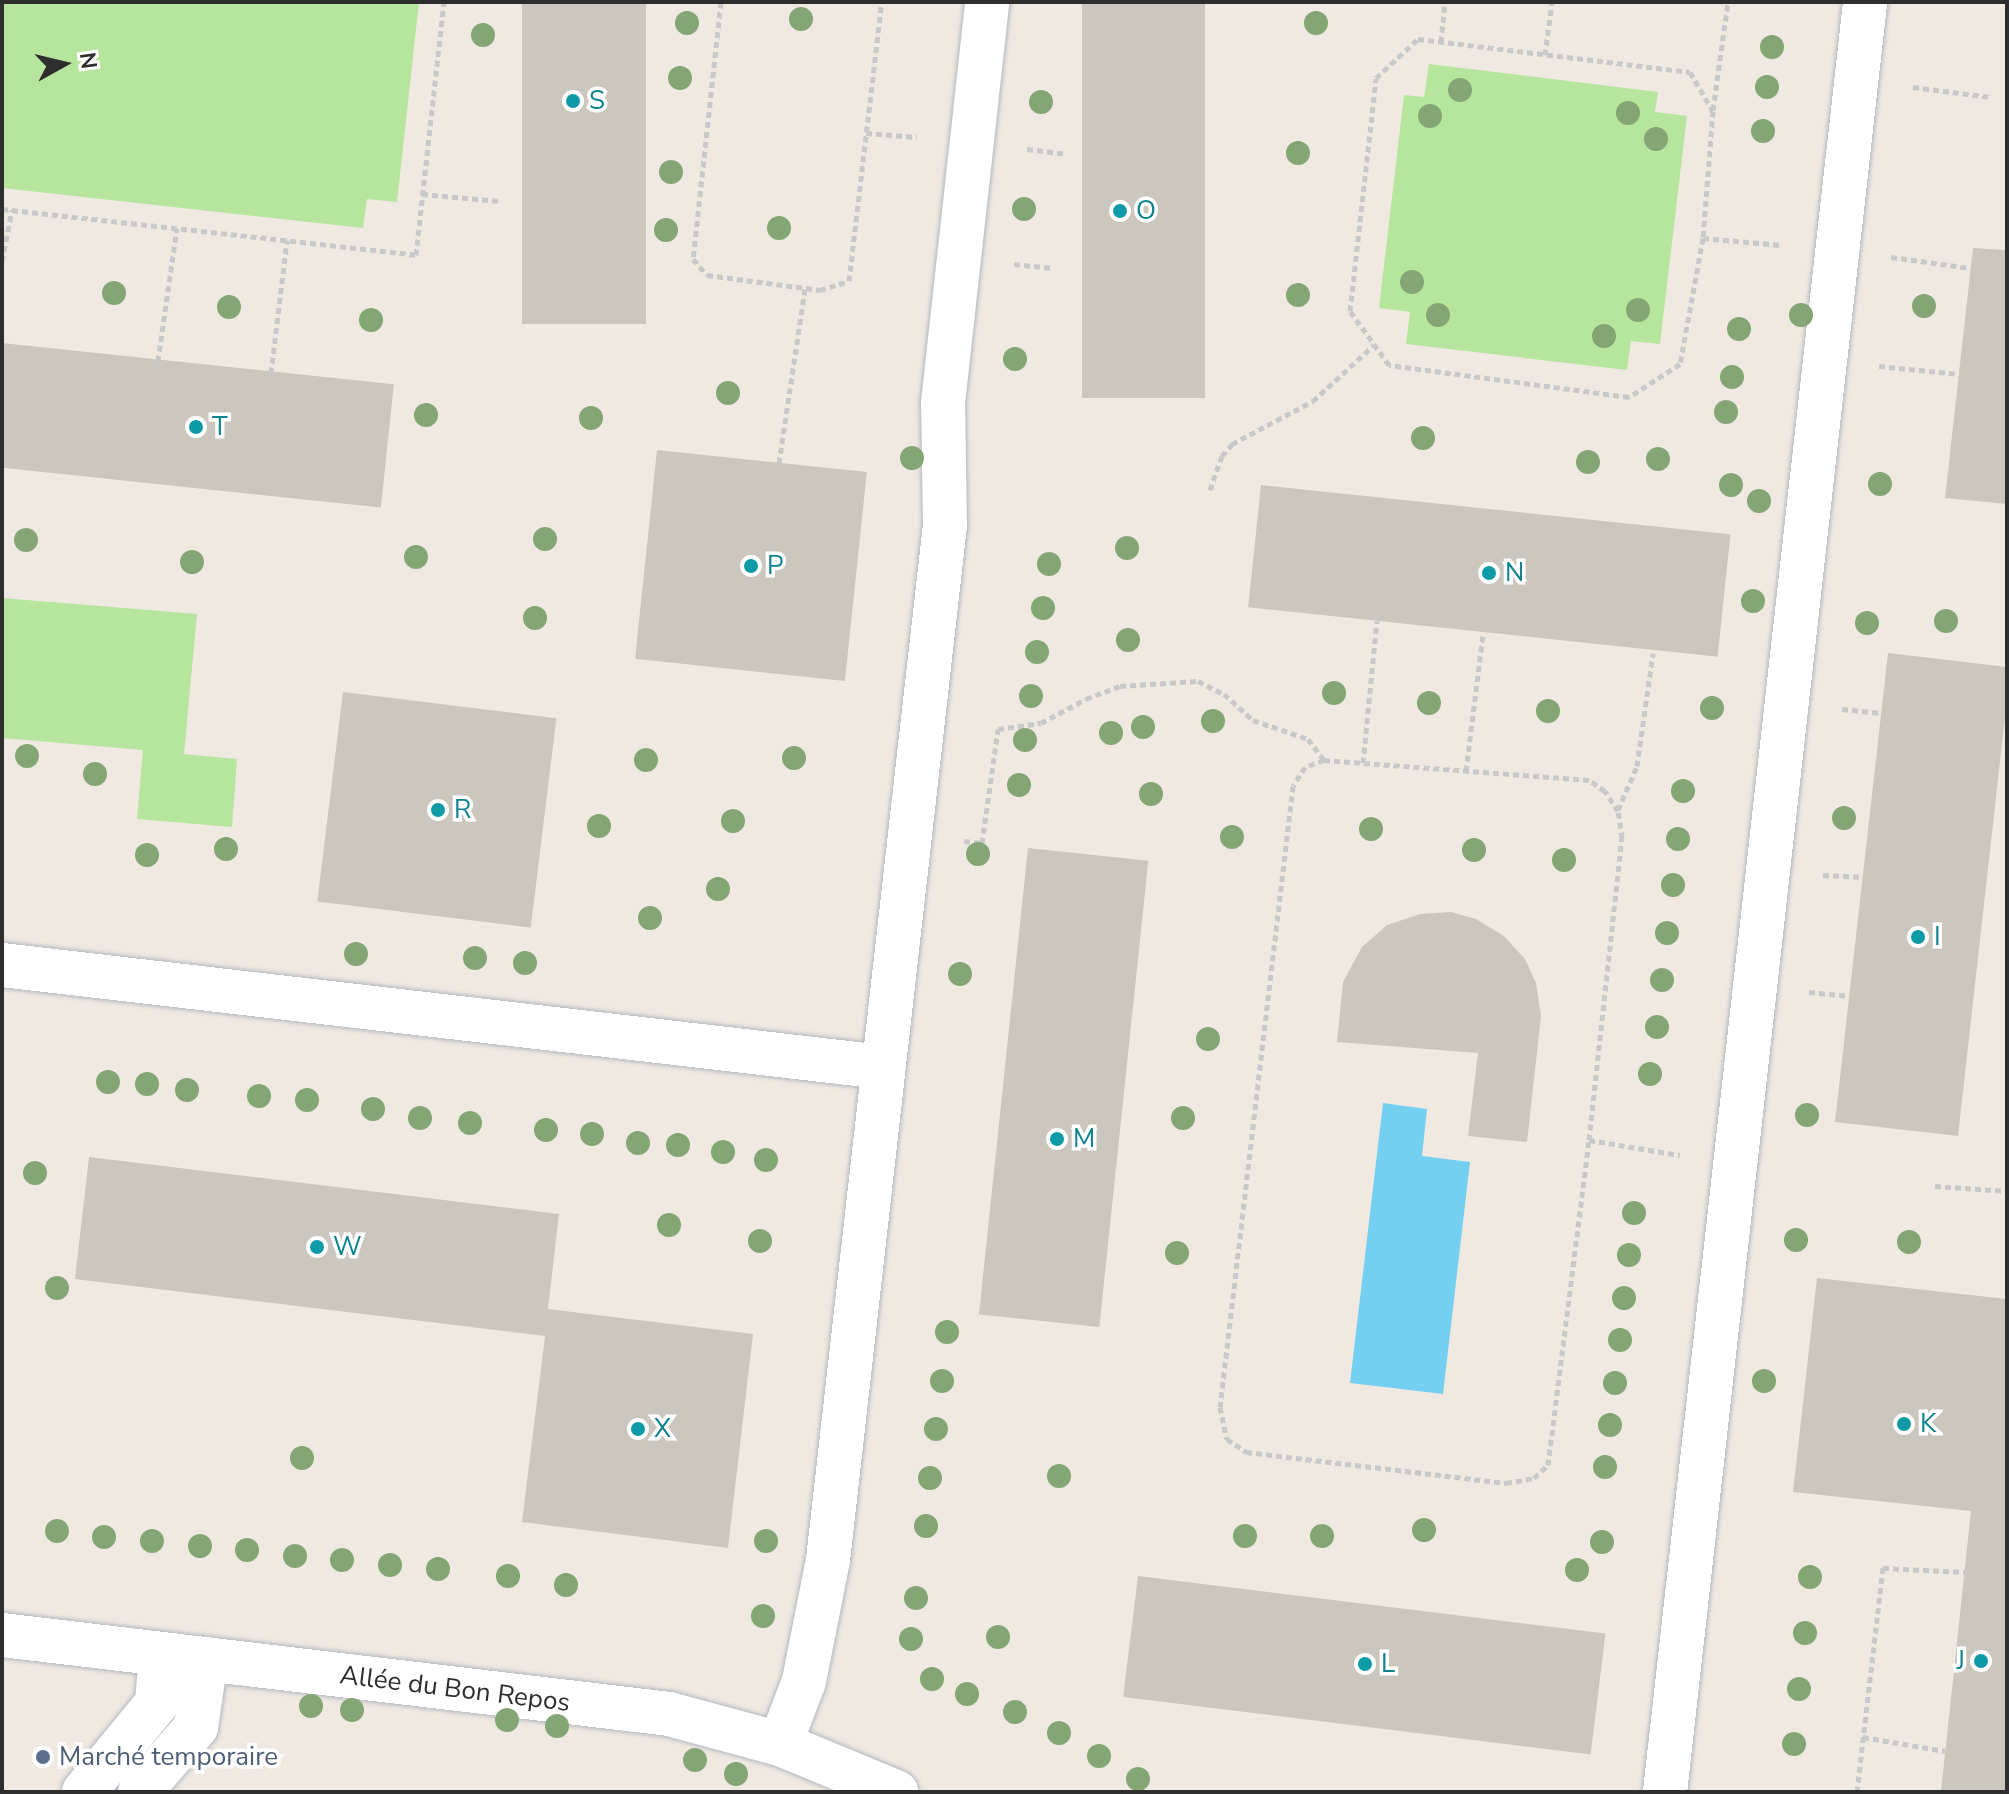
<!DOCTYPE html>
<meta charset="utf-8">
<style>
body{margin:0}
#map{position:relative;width:2009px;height:1794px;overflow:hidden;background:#efe9e1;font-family:"Nunito Sans",sans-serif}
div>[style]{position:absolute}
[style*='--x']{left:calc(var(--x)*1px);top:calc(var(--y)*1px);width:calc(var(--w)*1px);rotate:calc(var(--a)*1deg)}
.green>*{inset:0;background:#b6e59e}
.water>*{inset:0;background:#75cff0}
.building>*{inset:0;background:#cbc7bf;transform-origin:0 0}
.path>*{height:5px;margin-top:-2.5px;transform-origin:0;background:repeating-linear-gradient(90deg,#c9c9c9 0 6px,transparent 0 10px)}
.roads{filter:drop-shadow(0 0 2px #b4b7c1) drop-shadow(0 0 2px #b4b7c1)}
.minor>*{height:44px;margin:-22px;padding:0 22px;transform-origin:22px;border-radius:22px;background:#fff}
.trees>*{width:24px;height:24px;margin:-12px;border-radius:50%;background:#84a574}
.dots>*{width:22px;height:22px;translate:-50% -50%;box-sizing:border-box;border:4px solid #fff;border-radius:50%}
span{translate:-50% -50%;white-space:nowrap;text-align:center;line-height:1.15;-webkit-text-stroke:7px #fff;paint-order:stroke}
.culture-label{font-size:26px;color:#0d838f}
.left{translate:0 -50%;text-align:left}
.right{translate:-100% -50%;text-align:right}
.street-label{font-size:26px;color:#2e2e2e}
.service-label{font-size:26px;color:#4e5e75}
.frame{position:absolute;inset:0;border:4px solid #2e2e2e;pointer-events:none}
.north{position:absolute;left:24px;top:24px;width:80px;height:80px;-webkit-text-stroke:6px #fff;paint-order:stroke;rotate:82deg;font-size:22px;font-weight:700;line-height:32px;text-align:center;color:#2e2e2e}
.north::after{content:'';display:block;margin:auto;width:28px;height:36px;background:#2e2e2e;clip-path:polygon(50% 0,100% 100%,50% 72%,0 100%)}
</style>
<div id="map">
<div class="green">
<i style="clip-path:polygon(2px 2px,419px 2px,397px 202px,367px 199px,363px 228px,2px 188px)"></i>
<i style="clip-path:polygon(1429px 64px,1658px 92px,1655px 112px,1687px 116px,1660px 344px,1631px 341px,1627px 370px,1406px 344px,1410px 312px,1379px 308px,1404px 95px,1424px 97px)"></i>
<i style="clip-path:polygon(2px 598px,197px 614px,184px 754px,237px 759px,232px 827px,137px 819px,143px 750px,2px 738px)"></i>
</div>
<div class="water">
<i style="clip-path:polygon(1383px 1103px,1427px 1109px,1422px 1156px,1470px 1162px,1443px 1394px,1350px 1383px)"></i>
</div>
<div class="building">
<i style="left:522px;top:2px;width:124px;height:322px"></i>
<i style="left:1082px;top:2px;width:123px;height:396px"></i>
<i style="clip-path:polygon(1973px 248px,2007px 250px,2007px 504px,1945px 498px)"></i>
<i style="left:2px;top:343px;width:394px;height:124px;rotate:6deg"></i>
<i style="left:657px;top:450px;width:211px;height:210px;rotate:6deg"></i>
<i style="left:1261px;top:485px;width:472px;height:123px;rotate:6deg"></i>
<i style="clip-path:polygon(1888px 653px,2007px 667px,2007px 699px,1958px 1136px,1835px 1122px)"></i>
<i style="left:343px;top:692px;width:215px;height:211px;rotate:7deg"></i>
<i style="left:1028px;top:848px;width:121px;height:469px;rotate:6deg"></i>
<i style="clip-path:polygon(1451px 912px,1476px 919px,1504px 936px,1525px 959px,1536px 983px,1541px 1016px,1527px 1142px,1468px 1136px,1478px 1053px,1337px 1042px,1343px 982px,1362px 947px,1387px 925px,1420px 914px)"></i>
<i style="clip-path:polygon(89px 1157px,559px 1214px,548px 1309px,753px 1334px,728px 1548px,522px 1522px,545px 1336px,75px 1279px)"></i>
<i style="clip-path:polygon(1817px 1278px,2007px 1299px,2007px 1792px,1941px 1792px,1971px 1511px,1793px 1492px)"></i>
<i style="left:1138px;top:1576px;width:471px;height:122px;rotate:7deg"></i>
</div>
<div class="path">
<i style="--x:721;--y:2;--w:259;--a:96.2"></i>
<i style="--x:693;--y:259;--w:21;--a:49"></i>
<i style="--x:707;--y:275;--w:114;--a:7.6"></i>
<i style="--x:820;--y:290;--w:30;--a:-17"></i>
<i style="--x:849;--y:281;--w:281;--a:-83.3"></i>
<i style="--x:1441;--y:42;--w:40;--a:-84.3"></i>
<i style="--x:1545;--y:55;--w:53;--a:-82.5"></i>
<i style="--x:1913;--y:87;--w:78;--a:7.4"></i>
<i style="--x:1713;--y:110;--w:109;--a:-82.1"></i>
<i style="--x:866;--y:133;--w:51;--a:4.5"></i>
<i style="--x:1027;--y:149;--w:39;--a:7"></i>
<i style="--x:422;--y:194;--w:78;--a:5.1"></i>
<i style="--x:2;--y:209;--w:417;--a:6.3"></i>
<i style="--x:416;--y:255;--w:255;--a:-83.7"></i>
<i style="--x:1703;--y:238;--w:128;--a:100.3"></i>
<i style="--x:1680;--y:364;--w:61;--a:147.1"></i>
<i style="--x:1629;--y:397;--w:242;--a:-172.4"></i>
<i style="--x:1389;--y:365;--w:67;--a:-125.8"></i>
<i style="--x:1350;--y:311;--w:234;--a:-83.6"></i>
<i style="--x:1376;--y:78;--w:57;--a:-42.9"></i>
<i style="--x:1418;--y:39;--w:274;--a:6.9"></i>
<i style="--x:1690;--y:72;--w:45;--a:59.5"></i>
<i style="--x:1713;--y:111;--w:127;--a:94.5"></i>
<i style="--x:1703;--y:238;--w:79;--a:5.1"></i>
<i style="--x:1891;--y:257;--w:80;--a:7.9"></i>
<i style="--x:2;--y:261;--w:52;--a:-78.9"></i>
<i style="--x:1014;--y:264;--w:39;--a:6"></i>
<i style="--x:158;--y:361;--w:134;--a:-81.9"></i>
<i style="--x:1879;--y:366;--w:80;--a:5.7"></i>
<i style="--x:271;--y:373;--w:134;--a:-83.1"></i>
<i style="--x:779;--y:463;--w:177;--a:-81.5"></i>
<i style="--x:1210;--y:490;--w:36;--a:-71"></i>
<i style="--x:1222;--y:456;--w:16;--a:-50"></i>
<i style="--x:1232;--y:444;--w:92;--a:-28"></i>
<i style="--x:1313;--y:401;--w:83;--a:-42.6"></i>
<i style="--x:1842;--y:709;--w:39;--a:6"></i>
<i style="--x:1363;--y:763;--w:143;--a:-84.4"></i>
<i style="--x:1466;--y:771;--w:138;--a:-82.9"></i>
<i style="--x:1618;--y:810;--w:48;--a:-66.6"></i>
<i style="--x:1637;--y:766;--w:114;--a:-81.9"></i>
<i style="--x:964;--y:841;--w:18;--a:6"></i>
<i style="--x:982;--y:843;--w:115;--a:-82"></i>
<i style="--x:998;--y:729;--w:43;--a:-7.9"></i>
<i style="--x:1041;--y:723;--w:51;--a:-28.1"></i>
<i style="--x:1086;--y:699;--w:36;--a:-21"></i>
<i style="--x:1120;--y:686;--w:78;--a:-3.7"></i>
<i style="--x:1198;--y:681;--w:29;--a:27"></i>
<i style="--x:1224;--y:694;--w:39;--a:42"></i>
<i style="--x:1253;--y:720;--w:58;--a:19.1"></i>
<i style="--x:1308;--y:739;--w:26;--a:53"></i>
<i style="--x:1823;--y:875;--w:40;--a:2.9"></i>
<i style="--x:1809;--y:992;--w:41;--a:5.6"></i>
<i style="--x:1589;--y:1140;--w:304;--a:-83.8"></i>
<i style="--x:1622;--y:838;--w:27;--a:-98"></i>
<i style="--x:1618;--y:811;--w:24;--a:-123"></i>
<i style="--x:1605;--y:791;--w:19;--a:-145"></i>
<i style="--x:1589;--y:780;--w:266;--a:-175.7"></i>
<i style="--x:1324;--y:760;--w:20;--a:160"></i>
<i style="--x:1305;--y:767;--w:22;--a:122"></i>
<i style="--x:1293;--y:786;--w:625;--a:96.7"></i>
<i style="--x:1220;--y:1407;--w:33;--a:78"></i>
<i style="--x:1227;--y:1439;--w:23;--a:34"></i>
<i style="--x:1246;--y:1452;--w:262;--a:6.8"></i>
<i style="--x:1506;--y:1483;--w:28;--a:-10"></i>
<i style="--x:1534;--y:1478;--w:19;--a:-43"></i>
<i style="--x:1548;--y:1465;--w:328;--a:-82.8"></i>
<i style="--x:1589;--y:1140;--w:92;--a:9.4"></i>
<i style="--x:1935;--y:1186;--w:72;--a:4"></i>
<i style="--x:1863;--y:1737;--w:83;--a:9.7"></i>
<i style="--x:1857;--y:1792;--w:226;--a:-83.4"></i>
<i style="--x:1883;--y:1568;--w:82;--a:2.8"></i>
</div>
<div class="roads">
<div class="minor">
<i style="--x:2;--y:965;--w:886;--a:6.61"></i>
<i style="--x:2;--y:1635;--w:672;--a:6.75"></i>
<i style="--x:669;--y:1714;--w:115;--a:15.1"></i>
<i style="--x:780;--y:1744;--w:126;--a:22.5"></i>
<i style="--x:780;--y:1744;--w:67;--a:-69.1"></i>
<i style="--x:804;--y:1681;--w:123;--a:-78.8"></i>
<i style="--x:828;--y:1560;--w:1042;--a:-83.55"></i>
<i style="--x:945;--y:525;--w:122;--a:-90.9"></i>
<i style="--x:943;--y:403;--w:403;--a:-83.7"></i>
<i style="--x:84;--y:1792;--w:115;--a:-50.6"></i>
<i style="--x:157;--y:1703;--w:49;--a:-85.3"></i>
<i style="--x:140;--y:1792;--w:86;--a:-49.3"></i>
<i style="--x:196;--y:1727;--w:69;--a:-81.6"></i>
<i style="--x:1665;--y:1792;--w:1801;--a:-83.62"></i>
</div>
</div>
<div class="trees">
<i style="left:801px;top:19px"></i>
<i style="left:687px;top:23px"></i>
<i style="left:1316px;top:23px"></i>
<i style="left:483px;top:35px"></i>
<i style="left:1772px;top:47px"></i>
<i style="left:680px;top:78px"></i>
<i style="left:1767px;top:87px"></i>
<i style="left:1460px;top:90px"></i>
<i style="left:1041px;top:102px"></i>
<i style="left:1628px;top:113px"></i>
<i style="left:1430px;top:116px"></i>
<i style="left:1763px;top:131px"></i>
<i style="left:1656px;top:139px"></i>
<i style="left:1298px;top:153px"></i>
<i style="left:671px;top:172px"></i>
<i style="left:1024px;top:209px"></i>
<i style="left:779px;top:228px"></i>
<i style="left:666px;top:230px"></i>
<i style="left:1412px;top:282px"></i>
<i style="left:114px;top:293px"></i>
<i style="left:1298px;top:295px"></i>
<i style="left:1924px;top:306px"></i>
<i style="left:229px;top:307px"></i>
<i style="left:1638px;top:310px"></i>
<i style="left:1438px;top:315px"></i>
<i style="left:1801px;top:315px"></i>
<i style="left:371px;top:320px"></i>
<i style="left:1739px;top:329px"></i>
<i style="left:1604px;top:336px"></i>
<i style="left:1015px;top:359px"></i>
<i style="left:1732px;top:377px"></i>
<i style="left:728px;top:393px"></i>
<i style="left:1726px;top:412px"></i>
<i style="left:426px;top:415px"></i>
<i style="left:591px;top:418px"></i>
<i style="left:1423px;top:438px"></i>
<i style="left:912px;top:458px"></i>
<i style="left:1658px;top:459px"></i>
<i style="left:1588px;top:462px"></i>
<i style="left:1880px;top:484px"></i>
<i style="left:1731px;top:485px"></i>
<i style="left:1759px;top:501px"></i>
<i style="left:545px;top:539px"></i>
<i style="left:26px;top:540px"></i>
<i style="left:1127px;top:548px"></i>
<i style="left:416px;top:557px"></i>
<i style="left:192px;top:562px"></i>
<i style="left:1049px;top:564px"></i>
<i style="left:1753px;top:601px"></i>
<i style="left:1043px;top:608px"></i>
<i style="left:535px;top:618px"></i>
<i style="left:1946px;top:621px"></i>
<i style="left:1867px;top:623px"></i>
<i style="left:1128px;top:640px"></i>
<i style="left:1037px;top:652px"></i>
<i style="left:1334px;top:693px"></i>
<i style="left:1031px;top:696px"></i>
<i style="left:1429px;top:703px"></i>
<i style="left:1712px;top:708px"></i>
<i style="left:1548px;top:711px"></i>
<i style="left:1213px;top:721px"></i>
<i style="left:1143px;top:727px"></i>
<i style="left:1111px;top:733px"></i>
<i style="left:1025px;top:740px"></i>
<i style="left:27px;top:756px"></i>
<i style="left:794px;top:758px"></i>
<i style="left:646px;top:760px"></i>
<i style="left:95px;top:774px"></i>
<i style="left:1019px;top:785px"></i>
<i style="left:1683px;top:791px"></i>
<i style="left:1151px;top:794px"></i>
<i style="left:1844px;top:818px"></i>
<i style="left:733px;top:821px"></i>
<i style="left:599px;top:826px"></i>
<i style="left:1371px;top:829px"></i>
<i style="left:1232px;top:837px"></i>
<i style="left:1678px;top:839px"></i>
<i style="left:226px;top:849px"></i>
<i style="left:1474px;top:850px"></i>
<i style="left:978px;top:854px"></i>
<i style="left:147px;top:855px"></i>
<i style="left:1564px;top:860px"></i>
<i style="left:1673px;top:885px"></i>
<i style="left:718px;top:889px"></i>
<i style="left:650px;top:918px"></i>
<i style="left:1667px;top:933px"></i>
<i style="left:356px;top:954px"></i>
<i style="left:475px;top:958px"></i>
<i style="left:525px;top:963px"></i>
<i style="left:960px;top:974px"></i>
<i style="left:1662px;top:980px"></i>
<i style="left:1657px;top:1027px"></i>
<i style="left:1208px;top:1039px"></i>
<i style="left:1650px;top:1074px"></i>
<i style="left:108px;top:1082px"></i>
<i style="left:147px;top:1084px"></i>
<i style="left:187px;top:1090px"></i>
<i style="left:259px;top:1096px"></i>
<i style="left:307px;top:1100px"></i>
<i style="left:373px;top:1109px"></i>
<i style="left:1807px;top:1115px"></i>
<i style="left:420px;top:1118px"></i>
<i style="left:1183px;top:1118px"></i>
<i style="left:470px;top:1123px"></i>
<i style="left:546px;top:1130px"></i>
<i style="left:592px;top:1134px"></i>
<i style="left:638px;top:1143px"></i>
<i style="left:678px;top:1145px"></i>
<i style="left:723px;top:1152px"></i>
<i style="left:766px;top:1160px"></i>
<i style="left:35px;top:1173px"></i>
<i style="left:1634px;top:1213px"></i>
<i style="left:669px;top:1225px"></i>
<i style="left:1796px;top:1240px"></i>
<i style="left:760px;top:1241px"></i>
<i style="left:1909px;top:1242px"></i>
<i style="left:1177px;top:1253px"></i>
<i style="left:1629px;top:1255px"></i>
<i style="left:57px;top:1288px"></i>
<i style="left:1624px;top:1298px"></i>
<i style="left:947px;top:1332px"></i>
<i style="left:1620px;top:1340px"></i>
<i style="left:942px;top:1381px"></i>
<i style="left:1764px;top:1381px"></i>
<i style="left:1615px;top:1383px"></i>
<i style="left:1610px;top:1425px"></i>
<i style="left:936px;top:1429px"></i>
<i style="left:302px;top:1458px"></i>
<i style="left:1605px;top:1467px"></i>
<i style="left:1059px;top:1476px"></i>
<i style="left:930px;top:1478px"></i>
<i style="left:926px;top:1526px"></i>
<i style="left:1424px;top:1530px"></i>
<i style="left:57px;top:1531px"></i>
<i style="left:1245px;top:1536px"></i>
<i style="left:1322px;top:1536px"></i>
<i style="left:104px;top:1537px"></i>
<i style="left:152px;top:1541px"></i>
<i style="left:766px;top:1541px"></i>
<i style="left:1602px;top:1542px"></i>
<i style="left:200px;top:1546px"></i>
<i style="left:247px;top:1550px"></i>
<i style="left:295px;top:1556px"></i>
<i style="left:342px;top:1560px"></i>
<i style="left:390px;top:1565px"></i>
<i style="left:438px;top:1569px"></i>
<i style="left:1577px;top:1570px"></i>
<i style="left:508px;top:1576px"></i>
<i style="left:1810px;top:1577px"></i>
<i style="left:566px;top:1585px"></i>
<i style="left:916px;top:1598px"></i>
<i style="left:763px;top:1616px"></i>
<i style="left:1805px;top:1633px"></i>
<i style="left:998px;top:1637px"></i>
<i style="left:911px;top:1639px"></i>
<i style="left:932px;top:1679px"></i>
<i style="left:1799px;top:1689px"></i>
<i style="left:967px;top:1694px"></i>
<i style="left:311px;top:1706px"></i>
<i style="left:352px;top:1710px"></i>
<i style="left:1015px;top:1712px"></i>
<i style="left:507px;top:1720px"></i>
<i style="left:557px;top:1726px"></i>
<i style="left:1059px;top:1733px"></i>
<i style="left:1794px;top:1744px"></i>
<i style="left:1099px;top:1756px"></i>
<i style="left:695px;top:1760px"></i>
<i style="left:736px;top:1774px"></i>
<i style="left:1138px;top:1779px"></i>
</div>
<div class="dots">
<i style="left:573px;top:101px;background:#0f9aa8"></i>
<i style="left:1120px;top:211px;background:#0f9aa8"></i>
<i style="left:196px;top:427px;background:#0f9aa8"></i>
<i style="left:751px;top:566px;background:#0f9aa8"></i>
<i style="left:1489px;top:573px;background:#0f9aa8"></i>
<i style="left:438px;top:810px;background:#0f9aa8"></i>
<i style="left:1918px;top:937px;background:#0f9aa8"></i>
<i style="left:1057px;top:1139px;background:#0f9aa8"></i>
<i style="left:317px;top:1247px;background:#0f9aa8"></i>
<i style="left:1904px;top:1424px;background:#0f9aa8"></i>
<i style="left:638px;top:1429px;background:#0f9aa8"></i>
<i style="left:1981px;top:1661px;background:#0f9aa8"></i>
<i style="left:1365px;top:1664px;background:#0f9aa8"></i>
<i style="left:43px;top:1757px;background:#5c6f8a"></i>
</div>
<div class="culture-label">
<span class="left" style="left:589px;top:101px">S</span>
<span class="left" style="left:1136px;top:211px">O</span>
<span class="left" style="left:212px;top:427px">T</span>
<span class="left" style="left:767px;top:566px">P</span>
<span class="left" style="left:1505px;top:573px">N</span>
<span class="left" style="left:454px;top:810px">R</span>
<span class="left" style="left:1934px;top:937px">I</span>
<span class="left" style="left:1073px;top:1139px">M</span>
<span class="left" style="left:333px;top:1247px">W</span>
<span class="left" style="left:1920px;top:1424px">K</span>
<span class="left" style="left:654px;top:1429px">X</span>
<span class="right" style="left:1965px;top:1661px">J</span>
<span class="left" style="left:1381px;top:1664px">L</span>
</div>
<div class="street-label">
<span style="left:455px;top:1689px;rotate:7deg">Allée du Bon Repos</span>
</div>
<div class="service-label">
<span class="left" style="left:59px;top:1757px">Marché temporaire</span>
</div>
<div class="frame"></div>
<div class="north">N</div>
</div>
